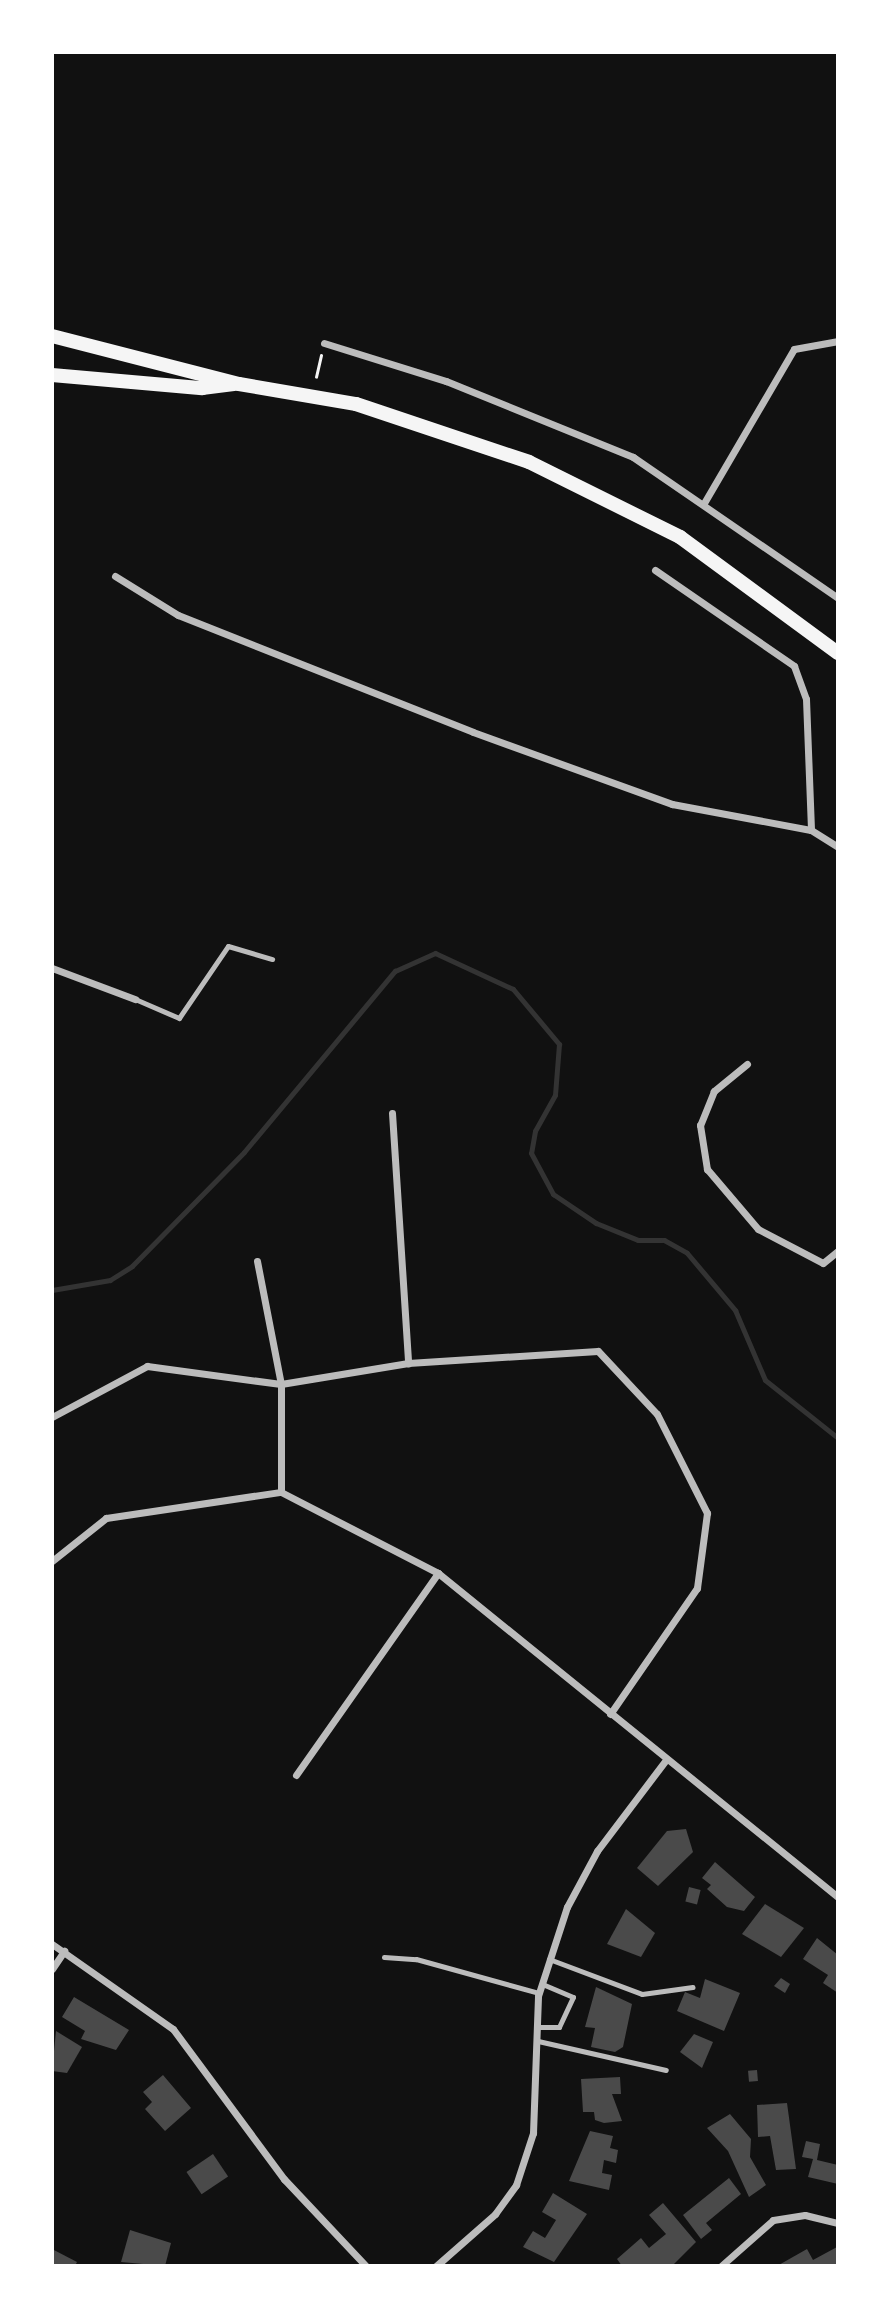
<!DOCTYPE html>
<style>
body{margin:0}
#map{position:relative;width:890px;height:2318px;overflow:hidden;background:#111;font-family:"IBM Plex Serif",serif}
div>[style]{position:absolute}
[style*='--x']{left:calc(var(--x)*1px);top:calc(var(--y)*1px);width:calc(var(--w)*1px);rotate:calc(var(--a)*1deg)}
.stream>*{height:5px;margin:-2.5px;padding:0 2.5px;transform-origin:2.5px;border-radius:2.5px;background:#333}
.building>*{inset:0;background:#4a4a4a;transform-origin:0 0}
.path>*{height:2.5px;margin:-1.25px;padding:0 1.25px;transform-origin:1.25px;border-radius:1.25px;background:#f5f5f5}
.service>*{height:5px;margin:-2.5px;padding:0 2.5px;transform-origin:2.5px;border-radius:2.5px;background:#bcbcbc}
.minor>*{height:7px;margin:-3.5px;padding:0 3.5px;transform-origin:3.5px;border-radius:3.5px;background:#bcbcbc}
.secondary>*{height:14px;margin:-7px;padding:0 7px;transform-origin:7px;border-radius:7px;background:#f5f5f5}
span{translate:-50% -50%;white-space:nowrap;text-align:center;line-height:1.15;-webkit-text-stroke:7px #fff;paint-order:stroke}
.frame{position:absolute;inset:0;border:54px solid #fff;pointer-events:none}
</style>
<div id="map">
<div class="stream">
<i style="--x:52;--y:1290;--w:59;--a:-9.8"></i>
<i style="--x:110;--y:1280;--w:26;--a:-32"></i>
<i style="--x:132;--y:1266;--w:160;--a:-45.5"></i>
<i style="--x:244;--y:1152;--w:236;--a:-50.2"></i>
<i style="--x:395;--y:971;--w:44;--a:-24.2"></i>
<i style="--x:435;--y:953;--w:86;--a:24.8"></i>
<i style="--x:513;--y:989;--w:72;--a:50.1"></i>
<i style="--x:559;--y:1044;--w:51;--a:94.5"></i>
<i style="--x:555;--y:1095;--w:41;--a:119.1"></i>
<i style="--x:535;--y:1131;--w:22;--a:100"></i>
<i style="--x:531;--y:1153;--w:47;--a:61.8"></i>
<i style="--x:553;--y:1194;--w:52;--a:34"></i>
<i style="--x:596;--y:1223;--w:45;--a:22"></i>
<i style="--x:638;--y:1240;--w:26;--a:0"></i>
<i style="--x:664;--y:1240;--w:26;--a:29"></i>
<i style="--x:687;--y:1253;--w:75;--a:49.9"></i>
<i style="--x:735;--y:1310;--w:76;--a:66.8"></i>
<i style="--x:765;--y:1380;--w:93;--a:38.5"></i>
</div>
<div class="building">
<i style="clip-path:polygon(686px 1829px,693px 1852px,658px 1886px,637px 1868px,667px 1831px)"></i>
<i style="clip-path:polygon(715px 1862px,755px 1897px,744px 1911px,727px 1907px,707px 1889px,711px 1885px,702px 1878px)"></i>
<i style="left:689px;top:1887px;width:12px;height:15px;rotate:14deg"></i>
<i style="clip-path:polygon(765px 1904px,804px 1928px,781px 1957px,742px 1934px)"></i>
<i style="clip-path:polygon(626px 1909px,655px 1933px,641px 1957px,607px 1944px)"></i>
<i style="clip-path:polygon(817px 1938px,838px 1955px,838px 1993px,823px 1983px,828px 1975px,803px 1959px)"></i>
<i style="clip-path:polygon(781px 1978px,790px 1984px,785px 1993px,774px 1986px)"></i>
<i style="clip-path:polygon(705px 1979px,740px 1993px,724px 2031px,677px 2011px,685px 1992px,700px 1998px)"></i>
<i style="clip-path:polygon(596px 1987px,632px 2004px,623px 2047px,615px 2052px,591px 2047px,595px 2028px,585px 2027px)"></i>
<i style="clip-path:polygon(74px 1997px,129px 2030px,116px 2050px,81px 2039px,85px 2031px,62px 2017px)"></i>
<i style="clip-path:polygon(56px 2031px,82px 2047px,67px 2073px,52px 2071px)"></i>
<i style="clip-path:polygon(694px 2034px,713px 2042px,702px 2068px,680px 2052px)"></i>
<i style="left:757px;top:2070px;width:11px;height:9px;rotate:85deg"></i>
<i style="clip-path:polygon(163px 2075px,191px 2108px,165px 2131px,145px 2109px,152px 2102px,143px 2092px)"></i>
<i style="clip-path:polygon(620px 2077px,621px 2094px,612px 2094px,622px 2121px,604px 2123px,595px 2120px,594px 2112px,583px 2112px,581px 2079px)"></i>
<i style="clip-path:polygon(787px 2103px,796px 2169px,776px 2170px,770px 2136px,758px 2137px,757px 2105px)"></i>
<i style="clip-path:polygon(730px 2114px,751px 2139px,750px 2157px,766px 2185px,749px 2197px,728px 2151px,707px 2128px)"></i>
<i style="clip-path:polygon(590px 2131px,613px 2136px,610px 2148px,618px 2150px,616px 2163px,604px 2160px,602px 2173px,612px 2175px,609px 2190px,569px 2181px)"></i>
<i style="clip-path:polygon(806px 2141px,820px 2144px,817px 2160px,838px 2165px,838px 2184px,808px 2177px,813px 2159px,802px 2157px)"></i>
<i style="left:213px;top:2154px;width:27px;height:32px;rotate:56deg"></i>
<i style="clip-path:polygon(729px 2178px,741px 2194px,706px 2223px,712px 2230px,701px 2239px,683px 2215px)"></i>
<i style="clip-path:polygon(553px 2193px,587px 2214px,554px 2262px,523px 2247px,533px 2231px,545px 2238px,556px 2220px,542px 2212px)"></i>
<i style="clip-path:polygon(663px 2203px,696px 2242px,672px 2266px,622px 2266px,617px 2259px,641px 2238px,649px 2248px,666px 2234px,649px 2215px)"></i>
<i style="clip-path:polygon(130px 2230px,171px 2243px,165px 2266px,121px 2262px)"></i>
<i style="clip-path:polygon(52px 2249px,77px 2262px,75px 2266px,52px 2266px)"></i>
<i style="clip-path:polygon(807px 2249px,813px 2260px,837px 2247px,838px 2266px,777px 2266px)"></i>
</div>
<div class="path">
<i style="--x:316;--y:377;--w:22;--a:-77"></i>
</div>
<div class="service">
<i style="--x:135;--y:999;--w:48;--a:23.4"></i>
<i style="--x:179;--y:1018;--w:87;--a:-55.8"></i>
<i style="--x:228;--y:946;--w:46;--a:16.5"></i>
<i style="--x:384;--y:1957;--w:32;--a:4"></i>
<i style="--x:416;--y:1959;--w:128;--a:15.5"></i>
<i style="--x:549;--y:1959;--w:99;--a:20.6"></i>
<i style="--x:642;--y:1994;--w:51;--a:-7.8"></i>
<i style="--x:538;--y:2027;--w:21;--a:0"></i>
<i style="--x:559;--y:2027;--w:33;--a:-65"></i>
<i style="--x:573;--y:1997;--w:34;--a:-157"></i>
<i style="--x:538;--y:2041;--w:131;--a:12.8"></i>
</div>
<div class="minor">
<i style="--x:324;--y:343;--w:128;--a:17.3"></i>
<i style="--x:446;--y:381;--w:202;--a:22.1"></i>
<i style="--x:633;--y:457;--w:249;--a:34.5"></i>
<i style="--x:704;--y:503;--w:178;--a:-59.7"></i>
<i style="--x:794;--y:349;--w:45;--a:-10.3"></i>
<i style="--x:655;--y:570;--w:169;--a:34.6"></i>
<i style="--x:794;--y:666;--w:35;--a:70"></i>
<i style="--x:806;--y:699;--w:131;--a:87.8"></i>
<i style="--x:115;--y:576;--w:74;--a:31.8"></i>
<i style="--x:178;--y:615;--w:317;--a:21.6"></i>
<i style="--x:473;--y:732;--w:212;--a:19.9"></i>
<i style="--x:672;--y:804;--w:141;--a:10.6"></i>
<i style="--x:811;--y:830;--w:32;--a:32"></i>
<i style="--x:52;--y:968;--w:89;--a:20.5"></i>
<i style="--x:747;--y:1064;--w:43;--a:140.7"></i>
<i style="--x:714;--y:1091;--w:37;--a:112"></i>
<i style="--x:700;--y:1125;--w:45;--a:81"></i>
<i style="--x:707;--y:1169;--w:79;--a:49.6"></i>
<i style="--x:758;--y:1229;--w:73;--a:27.6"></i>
<i style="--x:823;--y:1263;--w:19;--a:-39"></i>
<i style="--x:392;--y:1113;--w:251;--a:86.3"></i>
<i style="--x:257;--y:1261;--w:125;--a:79"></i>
<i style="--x:281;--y:1384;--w:108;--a:90"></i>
<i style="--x:52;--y:1417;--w:108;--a:-28.2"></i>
<i style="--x:147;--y:1366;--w:135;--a:7.7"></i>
<i style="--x:281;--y:1384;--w:129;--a:-9.4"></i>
<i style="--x:408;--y:1363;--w:190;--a:-3.6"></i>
<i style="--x:598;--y:1351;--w:86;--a:46.9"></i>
<i style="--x:657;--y:1414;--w:111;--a:63.2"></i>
<i style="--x:707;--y:1513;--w:76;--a:97.6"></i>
<i style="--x:697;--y:1588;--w:153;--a:124.6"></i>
<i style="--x:52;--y:1561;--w:69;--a:-38.5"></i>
<i style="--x:106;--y:1518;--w:177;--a:-8.5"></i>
<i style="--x:281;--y:1492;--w:177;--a:27.3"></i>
<i style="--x:438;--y:1573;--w:515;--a:39.01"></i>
<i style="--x:296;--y:1775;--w:247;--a:-54.9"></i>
<i style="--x:52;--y:1944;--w:148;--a:35.1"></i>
<i style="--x:173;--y:2029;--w:187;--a:53.5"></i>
<i style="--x:284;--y:2179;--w:120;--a:46.7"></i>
<i style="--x:52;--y:1969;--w:22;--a:-56"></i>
<i style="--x:436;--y:2266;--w:79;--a:-41.4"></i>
<i style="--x:495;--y:2214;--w:36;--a:-54"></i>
<i style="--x:516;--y:2185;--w:55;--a:-71.9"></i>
<i style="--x:533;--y:2133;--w:137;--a:-87.9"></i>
<i style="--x:538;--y:1996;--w:94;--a:-72"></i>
<i style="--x:567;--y:1907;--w:64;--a:-61.8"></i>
<i style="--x:597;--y:1851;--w:113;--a:-52.9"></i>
<i style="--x:721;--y:2266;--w:69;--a:-41.5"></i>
<i style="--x:773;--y:2220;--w:32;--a:-9"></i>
<i style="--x:805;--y:2215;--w:34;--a:14"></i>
</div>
<div class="secondary">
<i style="--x:52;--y:336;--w:193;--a:14.4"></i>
<i style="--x:239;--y:384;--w:119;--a:9.7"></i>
<i style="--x:356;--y:404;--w:182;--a:18.5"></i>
<i style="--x:529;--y:462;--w:169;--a:26.4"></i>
<i style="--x:680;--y:537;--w:196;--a:36.3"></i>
<i style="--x:52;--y:375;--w:151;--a:5"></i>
<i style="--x:202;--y:388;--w:32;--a:-7"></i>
</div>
<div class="frame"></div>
</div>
